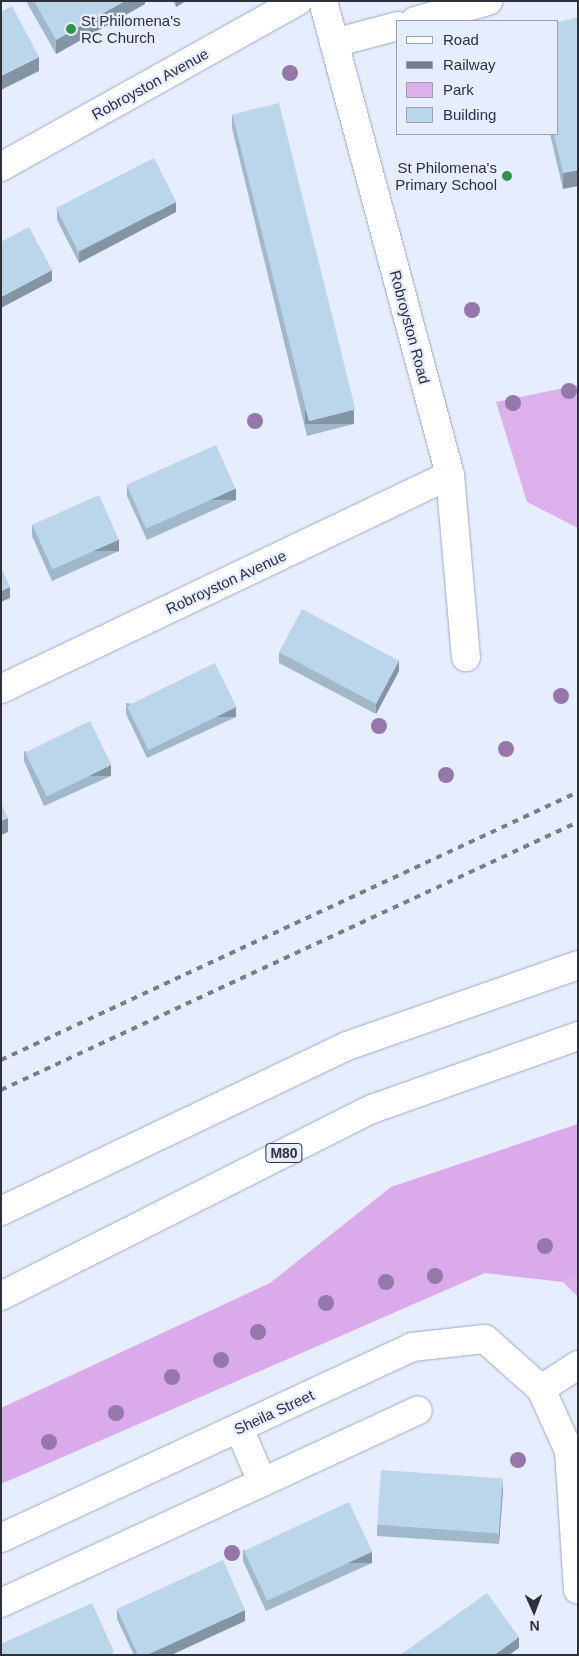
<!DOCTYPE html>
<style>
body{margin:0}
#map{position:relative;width:579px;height:1656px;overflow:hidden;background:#e6edfe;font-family:Helvetica,sans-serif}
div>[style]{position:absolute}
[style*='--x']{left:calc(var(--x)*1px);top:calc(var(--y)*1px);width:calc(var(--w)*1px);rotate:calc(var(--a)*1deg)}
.green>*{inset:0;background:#dcb1eb}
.forest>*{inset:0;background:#daaaeb}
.roads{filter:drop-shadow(0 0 1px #9ea9c4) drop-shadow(0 0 1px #9ea9c4)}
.minor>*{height:28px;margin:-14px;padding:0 14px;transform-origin:14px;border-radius:14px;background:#fff}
.highway>*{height:28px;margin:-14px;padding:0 14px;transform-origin:14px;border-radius:14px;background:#fff}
.rail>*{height:4px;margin-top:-2px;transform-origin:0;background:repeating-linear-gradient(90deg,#787d8b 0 6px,transparent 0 12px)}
.trees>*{width:16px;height:16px;margin:-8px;border-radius:50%;background:#9577a9}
.wall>*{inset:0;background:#a1b7ca}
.shaded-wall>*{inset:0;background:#8395a4;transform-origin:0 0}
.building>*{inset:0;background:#bbd5eb;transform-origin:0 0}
.dots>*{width:14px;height:14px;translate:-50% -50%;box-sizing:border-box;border:2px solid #e6edfe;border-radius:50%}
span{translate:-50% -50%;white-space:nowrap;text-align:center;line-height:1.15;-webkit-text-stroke:4.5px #e6edfe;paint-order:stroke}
.shield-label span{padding:1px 4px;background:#e6edfe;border:1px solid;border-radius:4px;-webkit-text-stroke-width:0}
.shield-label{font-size:14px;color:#2d313c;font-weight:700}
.poi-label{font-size:15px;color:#2d313c}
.left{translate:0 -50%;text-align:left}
.right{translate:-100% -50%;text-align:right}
.street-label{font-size:15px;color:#2d313c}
.frame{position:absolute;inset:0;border:2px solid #2d313c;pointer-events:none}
.legend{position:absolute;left:396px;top:20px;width:162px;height:115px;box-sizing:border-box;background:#e6edfe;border:1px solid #9ca2b0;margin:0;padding:6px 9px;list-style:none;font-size:15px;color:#2d313c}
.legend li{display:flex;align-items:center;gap:10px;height:25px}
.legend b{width:25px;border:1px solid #9ca2b0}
.north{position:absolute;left:509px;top:1586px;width:50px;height:50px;-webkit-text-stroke:4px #e6edfe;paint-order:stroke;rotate:178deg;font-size:14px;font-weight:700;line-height:20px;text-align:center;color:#2d313c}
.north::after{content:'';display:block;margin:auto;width:18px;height:22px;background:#2d313c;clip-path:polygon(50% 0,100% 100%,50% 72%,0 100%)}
</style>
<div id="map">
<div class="green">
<i style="clip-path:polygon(578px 385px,578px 528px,527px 502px,496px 402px)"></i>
<i style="clip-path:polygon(578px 1276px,578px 1297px,563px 1282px)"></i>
</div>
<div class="forest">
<i style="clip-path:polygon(578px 1124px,578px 1276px,563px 1282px,485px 1273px,1px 1484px,1px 1408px,270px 1283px,391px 1187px)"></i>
</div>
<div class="roads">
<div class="minor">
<i style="--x:323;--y:1;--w:491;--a:75"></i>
<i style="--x:450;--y:475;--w:183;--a:85"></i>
<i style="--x:415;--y:21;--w:76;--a:-15.3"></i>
<i style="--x:334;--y:43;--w:66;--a:-14.9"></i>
<i style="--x:1;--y:167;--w:340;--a:-29.2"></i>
<i style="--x:1;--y:689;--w:497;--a:-25.5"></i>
<i style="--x:541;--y:1389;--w:44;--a:-33"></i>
<i style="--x:239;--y:1428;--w:59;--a:66.9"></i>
<i style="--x:1;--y:1538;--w:453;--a:-24.9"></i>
<i style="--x:412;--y:1347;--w:73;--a:-6.3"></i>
<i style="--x:485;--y:1339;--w:75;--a:41.8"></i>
<i style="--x:541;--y:1389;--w:68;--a:65.7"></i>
<i style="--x:569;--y:1451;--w:139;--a:86.3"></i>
<i style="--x:1;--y:1603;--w:459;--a:-24.8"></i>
</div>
<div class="highway">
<i style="--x:1;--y:1211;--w:383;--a:-25.5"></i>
<i style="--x:347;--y:1046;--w:245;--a:-19.3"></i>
<i style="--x:1;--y:1296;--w:415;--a:-26.8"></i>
<i style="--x:372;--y:1109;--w:219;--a:-19.5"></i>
</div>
</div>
<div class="rail">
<i style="--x:1;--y:1060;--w:636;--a:-24.91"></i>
<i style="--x:1;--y:1090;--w:636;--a:-24.91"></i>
</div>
<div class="trees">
<i style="left:290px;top:73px"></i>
<i style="left:472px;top:310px"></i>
<i style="left:569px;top:391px"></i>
<i style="left:513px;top:403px"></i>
<i style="left:255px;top:421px"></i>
<i style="left:561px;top:696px"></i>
<i style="left:379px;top:726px"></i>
<i style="left:506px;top:749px"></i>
<i style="left:446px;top:775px"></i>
<i style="left:545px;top:1246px"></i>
<i style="left:435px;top:1276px"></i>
<i style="left:386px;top:1282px"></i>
<i style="left:326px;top:1303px"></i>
<i style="left:258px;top:1332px"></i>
<i style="left:221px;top:1360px"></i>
<i style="left:172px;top:1377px"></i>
<i style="left:116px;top:1413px"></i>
<i style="left:49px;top:1442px"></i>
<i style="left:518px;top:1460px"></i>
<i style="left:232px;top:1553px"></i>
</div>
<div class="wall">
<i style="clip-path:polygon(26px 1px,145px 1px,145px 4px,56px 54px)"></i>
<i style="clip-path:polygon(173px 1px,186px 1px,176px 7px)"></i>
<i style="clip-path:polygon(578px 17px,563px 189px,550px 134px,558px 134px)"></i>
<i style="clip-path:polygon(232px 114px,354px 424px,307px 436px,232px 128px)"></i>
<i style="clip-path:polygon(57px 210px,176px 212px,79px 263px,57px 220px)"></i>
<i style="clip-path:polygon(127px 485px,236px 500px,147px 540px,127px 496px)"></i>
<i style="clip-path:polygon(32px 525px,119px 551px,52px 581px,32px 536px)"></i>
<i style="clip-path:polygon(279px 652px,399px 671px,376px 714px,279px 663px)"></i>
<i style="clip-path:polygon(126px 703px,236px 717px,147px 758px,126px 714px)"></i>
<i style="clip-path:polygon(24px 751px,111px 776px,44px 806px,24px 761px)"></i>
<i style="clip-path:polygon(503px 1489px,499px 1544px,377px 1536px,377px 1525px)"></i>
<i style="clip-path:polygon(243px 1550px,372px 1563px,266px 1611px,243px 1561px)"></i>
<i style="clip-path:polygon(117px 1609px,245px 1621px,171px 1655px,134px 1655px,117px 1619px)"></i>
</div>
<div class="shaded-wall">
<i style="clip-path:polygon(125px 1px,145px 1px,145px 4px,56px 54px,56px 40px)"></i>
<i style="clip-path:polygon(176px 1px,186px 1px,176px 7px)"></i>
<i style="clip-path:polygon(39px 57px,39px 71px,1px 90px,1px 76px)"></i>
<i style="clip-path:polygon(578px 170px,578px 186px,563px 189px,563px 173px)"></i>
<i style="clip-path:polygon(176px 202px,176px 212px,79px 263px,79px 252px)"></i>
<i style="clip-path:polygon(52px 270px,52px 281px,1px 308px,1px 297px)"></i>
<i style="left:354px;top:410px;width:14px;height:49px;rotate:90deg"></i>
<i style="left:236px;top:489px;width:11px;height:98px;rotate:90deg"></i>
<i style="left:119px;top:540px;width:11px;height:73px;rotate:90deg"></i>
<i style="clip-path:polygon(10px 587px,10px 598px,1px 602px,1px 591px)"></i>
<i style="clip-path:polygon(399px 660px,399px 671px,376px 714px,376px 703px)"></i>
<i style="left:236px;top:707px;width:10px;height:98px;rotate:90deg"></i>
<i style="left:111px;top:765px;width:11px;height:73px;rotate:90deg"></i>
<i style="clip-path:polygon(8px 818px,8px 832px,1px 835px,1px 821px)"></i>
<i style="clip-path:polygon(503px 1478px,503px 1489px,499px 1544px,499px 1533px)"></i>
<i style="left:372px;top:1552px;width:11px;height:116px;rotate:90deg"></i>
<i style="clip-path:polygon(245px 1610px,245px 1621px,171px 1655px,147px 1655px)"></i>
<i style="clip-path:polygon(519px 1637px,519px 1648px,509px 1655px,494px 1655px)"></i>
</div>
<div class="building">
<i style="clip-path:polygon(34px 1px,125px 1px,56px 40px)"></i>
<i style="clip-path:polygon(12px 6px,39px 57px,1px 76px,1px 12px)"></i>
<i style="clip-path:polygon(578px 17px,578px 170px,563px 173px,554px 134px,558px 134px,558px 22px)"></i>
<i style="left:279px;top:103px;width:316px;height:48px;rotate:76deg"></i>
<i style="left:154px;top:158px;width:49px;height:110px;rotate:63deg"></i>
<i style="clip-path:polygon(29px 227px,52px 270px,1px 297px,1px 242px)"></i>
<i style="left:216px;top:445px;width:48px;height:98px;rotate:66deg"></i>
<i style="left:99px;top:495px;width:49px;height:73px;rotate:66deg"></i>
<i style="clip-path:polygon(1px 567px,10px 587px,1px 591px)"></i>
<i style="left:302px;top:609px;width:110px;height:49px;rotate:28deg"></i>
<i style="left:215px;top:663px;width:49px;height:98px;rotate:64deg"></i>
<i style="left:90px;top:721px;width:49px;height:72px;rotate:64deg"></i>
<i style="clip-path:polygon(1px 803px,8px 818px,1px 821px)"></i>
<i style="left:381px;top:1470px;width:122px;height:55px;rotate:4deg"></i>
<i style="left:349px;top:1502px;width:55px;height:116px;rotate:65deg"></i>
<i style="clip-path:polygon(223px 1560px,245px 1610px,147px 1655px,138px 1655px,117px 1609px)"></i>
<i style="clip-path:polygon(487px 1593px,519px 1637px,494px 1655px,400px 1655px)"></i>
<i style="clip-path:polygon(92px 1603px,114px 1652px,109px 1655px,1px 1655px,1px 1644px)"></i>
</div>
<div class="dots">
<i style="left:71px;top:29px;background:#319449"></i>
<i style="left:507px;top:176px;background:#319449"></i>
</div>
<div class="shield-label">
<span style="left:284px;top:1153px">M80</span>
</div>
<div class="poi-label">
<span class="left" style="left:81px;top:29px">St Philomena's<br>RC Church</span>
<span class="right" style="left:497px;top:176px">St Philomena's<br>Primary School</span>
</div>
<div class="street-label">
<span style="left:150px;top:84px;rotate:-29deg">Robroyston Avenue</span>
<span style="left:410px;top:327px;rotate:75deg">Robroyston Road</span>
<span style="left:226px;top:582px;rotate:-25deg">Robroyston Avenue</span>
<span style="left:274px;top:1412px;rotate:-25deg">Sheila Street</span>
</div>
<div class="frame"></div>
<ul class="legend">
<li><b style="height:6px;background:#fff"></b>Road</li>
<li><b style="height:6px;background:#787d8b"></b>Railway</li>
<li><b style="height:14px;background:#dcb1eb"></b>Park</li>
<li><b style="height:14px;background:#bbd5eb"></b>Building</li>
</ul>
<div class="north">N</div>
</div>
